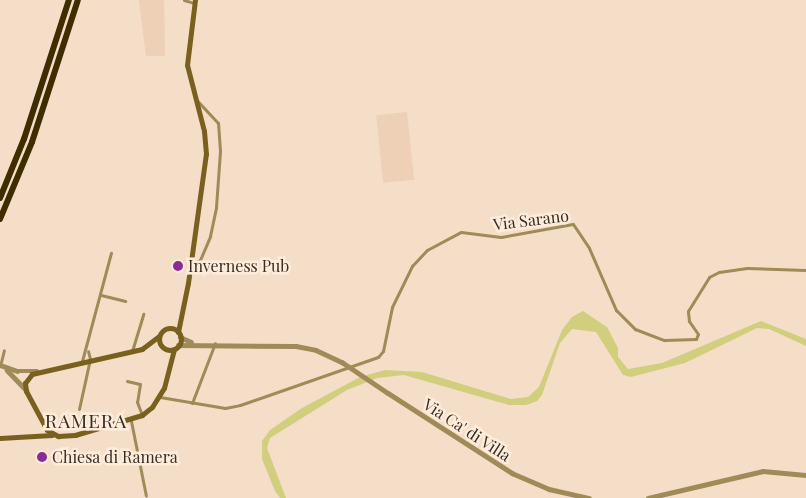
<!DOCTYPE html>
<style>
body{margin:0}
#map{position:relative;width:806px;height:498px;overflow:hidden;background:#f4dec8;font-family:"Playfair Display",serif}
div>[style]{position:absolute}
[style*='--x']{left:calc(var(--x)*1px);top:calc(var(--y)*1px);width:calc(var(--w)*1px);rotate:calc(var(--a)*1deg)}
.built>*{inset:0;background:#edd0b5;transform-origin:0 0}
.water>*{inset:0;background:#d1ce7e}
.minor>*{height:3px;margin:-1.5px;padding:0 1.5px;transform-origin:1.5px;border-radius:1.5px;background:#a08a58}
.tertiary>*{height:4.5px;margin:-2.25px;padding:0 2.25px;transform-origin:2.25px;border-radius:2.25px;background:#a08a58}
.secondary>*{height:5px;margin:-2.5px;padding:0 2.5px;transform-origin:2.5px;border-radius:2.5px;background:#7a601f}
.secondary>.ring{margin:-2.5px;padding:0;box-sizing:content-box;background:none;border:5px solid #7a601f;border-radius:50%}
.motorway>*{height:6px;margin:-3px;padding:0 3px;transform-origin:3px;border-radius:3px;background:#3f2d00}
.tertiary-bridge>*{height:4.5px;margin:-2.25px;padding:0 2.25px;transform-origin:2.25px;border-radius:2.25px;background:#a08a58}
.dots>*{width:14px;height:14px;translate:-50% -50%;box-sizing:border-box;border:2px solid #feecda;border-radius:50%}
span{translate:-50% -50%;white-space:nowrap;text-align:center;line-height:1.15;-webkit-text-stroke:5px #feecda;paint-order:stroke}
.street-label{font-size:16px;color:#372e26}
.poi-label{font-size:16px;color:#372e26}
.left{translate:0 -50%;text-align:left}
.quarter-label{font-size:19px;color:#372e26;letter-spacing:1px}
</style>
<div id="map">
<div class="built">
<i style="clip-path:polygon(139px 0,164px 0,165px 56px,146px 56px)"></i>
<i style="left:407px;top:112px;width:68px;height:31px;rotate:84deg"></i>
</div>
<div class="water">
<i style="clip-path:polygon(583px 311px,607px 327px,618px 348px,618px 357px,628px 369px,662px 363px,761px 321px,806px 339px,806px 346px,769px 329px,757px 328px,685px 363px,631px 377px,623px 375px,596px 332px,572px 329px,560px 343px,542px 395px,537px 401px,526px 405px,509px 405px,404px 375px,377px 378px,347px 390px,270px 438px,267px 448px,286px 498px,280px 498px,275px 491px,262px 459px,262px 441px,270px 430px,302px 408px,360px 377px,385px 370px,422px 372px,511px 399px,528px 397px,539px 387px,562px 330px,572px 317px)"></i>
</div>
<div class="minor">
<i style="--x:184;--y:0;--w:10;--a:17"></i>
<i style="--x:191;--y:265;--w:10;--a:-29"></i>
<i style="--x:200;--y:260;--w:26;--a:-67"></i>
<i style="--x:210;--y:236;--w:30;--a:-78"></i>
<i style="--x:216;--y:207;--w:56;--a:-85.9"></i>
<i style="--x:220;--y:151;--w:28;--a:-94"></i>
<i style="--x:218;--y:123;--w:33;--a:-133"></i>
<i style="--x:101;--y:295;--w:25;--a:14"></i>
<i style="--x:132;--y:351;--w:39;--a:-73"></i>
<i style="--x:82;--y:361;--w:112;--a:-75"></i>
<i style="--x:1;--y:362;--w:12;--a:-76"></i>
<i style="--x:127;--y:381;--w:13;--a:13"></i>
<i style="--x:140;--y:384;--w:18;--a:99"></i>
<i style="--x:137;--y:402;--w:14;--a:69"></i>
<i style="--x:160;--y:397;--w:66;--a:9.6"></i>
<i style="--x:225;--y:408;--w:15;--a:-11"></i>
<i style="--x:240;--y:405;--w:146;--a:-19.2"></i>
<i style="--x:378;--y:357;--w:8;--a:-50"></i>
<i style="--x:383;--y:351;--w:45;--a:-78.4"></i>
<i style="--x:392;--y:307;--w:46;--a:-64"></i>
<i style="--x:412;--y:266;--w:22;--a:-47"></i>
<i style="--x:427;--y:250;--w:38;--a:-28"></i>
<i style="--x:461;--y:232;--w:40;--a:7.1"></i>
<i style="--x:501;--y:237;--w:73;--a:-10.2"></i>
<i style="--x:573;--y:224;--w:29;--a:56"></i>
<i style="--x:589;--y:248;--w:68;--a:66.5"></i>
<i style="--x:616;--y:310;--w:27;--a:45"></i>
<i style="--x:635;--y:329;--w:31;--a:21"></i>
<i style="--x:664;--y:340;--w:32;--a:-2"></i>
<i style="--x:696;--y:339;--w:5;--a:-68"></i>
<i style="--x:698;--y:334;--w:16;--a:-125"></i>
<i style="--x:689;--y:321;--w:10;--a:-96"></i>
<i style="--x:688;--y:311;--w:40;--a:-58"></i>
<i style="--x:709;--y:277;--w:11;--a:-27"></i>
<i style="--x:719;--y:272;--w:28;--a:-8"></i>
<i style="--x:747;--y:268;--w:59;--a:1.9"></i>
<i style="--x:192;--y:403;--w:64;--a:-69"></i>
<i style="--x:79;--y:409;--w:51;--a:-77.6"></i>
<i style="--x:90;--y:359;--w:8;--a:-104"></i>
<i style="--x:131;--y:421;--w:76;--a:78.7"></i>
</div>
<div class="tertiary">
<i style="--x:180;--y:337;--w:12;--a:24"></i>
<i style="--x:178;--y:345;--w:118;--a:0.5"></i>
<i style="--x:296;--y:346;--w:20;--a:11"></i>
<i style="--x:316;--y:350;--w:29;--a:25"></i>
<i style="--x:0;--y:365;--w:18;--a:19"></i>
<i style="--x:17;--y:371;--w:20;--a:0"></i>
<i style="--x:7;--y:370;--w:28;--a:46"></i>
<i style="--x:388;--y:393;--w:148;--a:32.8"></i>
<i style="--x:512;--y:473;--w:40;--a:23.4"></i>
<i style="--x:549;--y:489;--w:41;--a:12.7"></i>
<i style="--x:648;--y:498;--w:118;--a:-13.2"></i>
<i style="--x:763;--y:471;--w:43;--a:5.3"></i>
</div>
<div class="secondary">
<i class="ring" style="left:159px;top:328px;width:17px;height:17px"></i>
<i style="--x:178;--y:332;--w:50;--a:-78.5"></i>
<i style="--x:188;--y:283;--w:130;--a:-82.1"></i>
<i style="--x:206;--y:154;--w:23;--a:-95"></i>
<i style="--x:204;--y:131;--w:68;--a:-104.4"></i>
<i style="--x:187;--y:65;--w:65;--a:-83"></i>
<i style="--x:159;--y:336;--w:21;--a:143"></i>
<i style="--x:142;--y:349;--w:113;--a:167.2"></i>
<i style="--x:32;--y:374;--w:11;--a:128"></i>
<i style="--x:25;--y:383;--w:8;--a:83"></i>
<i style="--x:26;--y:391;--w:44;--a:61.7"></i>
<i style="--x:47;--y:430;--w:13;--a:29"></i>
<i style="--x:58;--y:436;--w:17;--a:-3"></i>
<i style="--x:75;--y:435;--w:70;--a:-16.6"></i>
<i style="--x:142;--y:415;--w:13;--a:-39"></i>
<i style="--x:152;--y:407;--w:22;--a:-58"></i>
<i style="--x:164;--y:388;--w:40;--a:-75.6"></i>
<i style="--x:0;--y:438;--w:52;--a:-3.3"></i>
</div>
<div class="motorway">
<i style="--x:0;--y:198;--w:64;--a:-67.9"></i>
<i style="--x:24;--y:139;--w:146;--a:-72.1"></i>
<i style="--x:0;--y:219;--w:83;--a:-67.4"></i>
<i style="--x:32;--y:142;--w:149;--a:-72.1"></i>
</div>
<div class="tertiary-bridge">
<i style="--x:342;--y:362;--w:55;--a:34"></i>
</div>
<div class="dots">
<i style="left:178px;top:266px;background:#8b2c95"></i>
<i style="left:42px;top:457px;background:#8b2c95"></i>
</div>
<div class="street-label">
<span style="left:531px;top:220px;rotate:-7deg">Via Sarano</span>
<span style="left:467px;top:430px;rotate:33deg">Via Ca' di Villa</span>
</div>
<div class="poi-label">
<span class="left" style="left:188px;top:266px">Inverness Pub</span>
<span class="left" style="left:52px;top:457px">Chiesa di Ramera</span>
</div>
<div class="quarter-label">
<span style="left:86px;top:421px">RAMERA</span>
</div>
</div>
